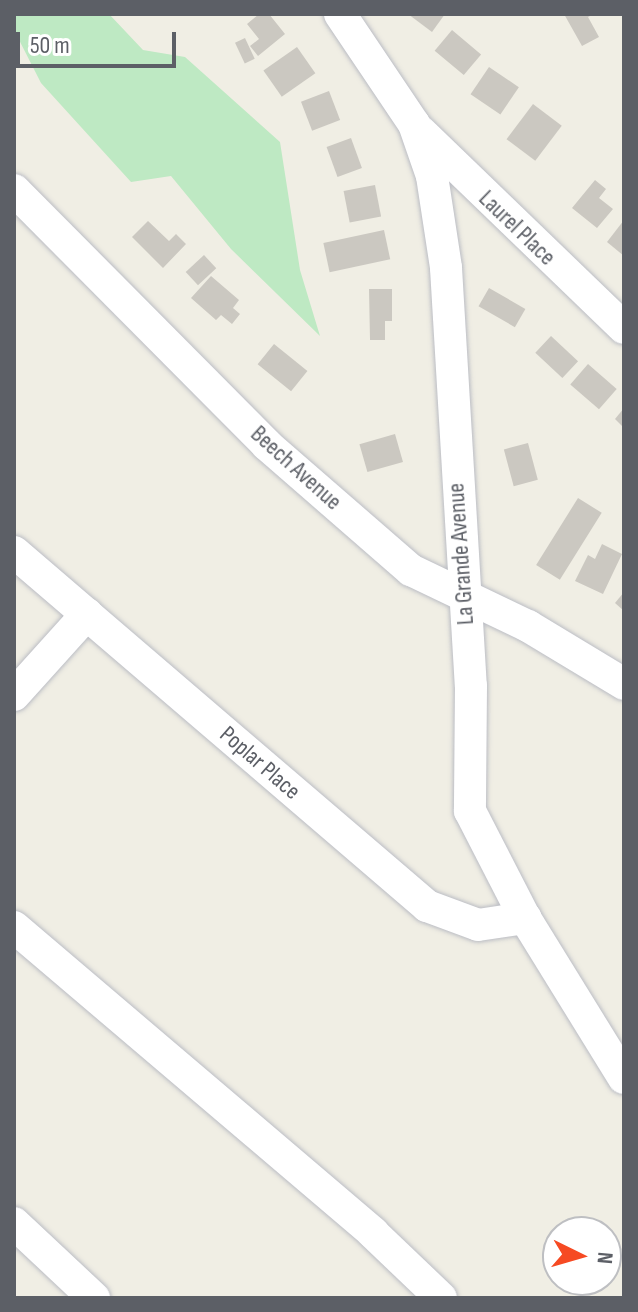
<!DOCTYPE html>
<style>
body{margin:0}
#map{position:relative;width:638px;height:1312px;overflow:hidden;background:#f0eee4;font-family:"Sofia Sans Condensed",sans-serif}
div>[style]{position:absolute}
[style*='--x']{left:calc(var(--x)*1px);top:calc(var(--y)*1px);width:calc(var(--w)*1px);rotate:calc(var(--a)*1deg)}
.green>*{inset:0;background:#bee9c3}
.building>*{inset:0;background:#cbc8c1;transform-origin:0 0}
.roads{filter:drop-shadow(0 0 2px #bbbdc4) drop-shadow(0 0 2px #bbbdc4)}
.minor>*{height:32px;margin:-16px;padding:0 16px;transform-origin:16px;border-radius:16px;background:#fff}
span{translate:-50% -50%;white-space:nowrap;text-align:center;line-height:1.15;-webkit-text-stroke:6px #fff;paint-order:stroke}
.street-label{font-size:24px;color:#5c5f66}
.frame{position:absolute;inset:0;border:16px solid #5c5f66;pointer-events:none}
.north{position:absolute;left:542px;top:1216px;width:80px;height:80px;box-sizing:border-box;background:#fff;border:2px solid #bebfc2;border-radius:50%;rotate:95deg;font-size:22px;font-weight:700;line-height:32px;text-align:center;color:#5c5f66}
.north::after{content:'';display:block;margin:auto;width:28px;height:36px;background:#f64a23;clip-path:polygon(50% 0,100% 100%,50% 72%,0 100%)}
.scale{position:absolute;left:16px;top:32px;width:160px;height:36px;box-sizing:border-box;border:4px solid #5c5f66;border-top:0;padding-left:10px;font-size:24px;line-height:28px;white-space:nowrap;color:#5c5f66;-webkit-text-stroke:6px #fff;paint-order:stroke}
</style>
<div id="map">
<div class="green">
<i style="clip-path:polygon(14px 14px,109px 14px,143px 50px,185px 57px,280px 142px,300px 270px,320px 336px,231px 249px,171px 176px,131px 182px,41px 83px,14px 30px)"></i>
</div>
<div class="building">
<i style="clip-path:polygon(259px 14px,269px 14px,285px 34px,258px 56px,250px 46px,259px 39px,247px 24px)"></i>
<i style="clip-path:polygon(408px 14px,445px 14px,432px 32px)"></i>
<i style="clip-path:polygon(564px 14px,594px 14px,588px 17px,599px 37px,582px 46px)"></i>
<i style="left:452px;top:30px;width:38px;height:27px;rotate:40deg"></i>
<i style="left:245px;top:38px;width:23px;height:11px;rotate:65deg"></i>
<i style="left:297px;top:47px;width:32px;height:41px;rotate:55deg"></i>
<i style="left:489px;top:67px;width:36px;height:33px;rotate:34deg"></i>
<i style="left:329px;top:91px;width:31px;height:30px;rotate:69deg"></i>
<i style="left:533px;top:104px;width:36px;height:44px;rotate:37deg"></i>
<i style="left:351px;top:138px;width:32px;height:26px;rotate:70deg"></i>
<i style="clip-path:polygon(595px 180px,606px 189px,599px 198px,613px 209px,597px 228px,572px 208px)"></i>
<i style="left:375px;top:185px;width:32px;height:32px;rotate:79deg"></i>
<i style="clip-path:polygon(624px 220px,624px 256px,607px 242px)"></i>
<i style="clip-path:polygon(148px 221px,169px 241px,176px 234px,186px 244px,163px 268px,132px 237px)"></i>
<i style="left:384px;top:230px;width:30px;height:62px;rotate:78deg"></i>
<i style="left:204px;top:255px;width:18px;height:25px;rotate:47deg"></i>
<i style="clip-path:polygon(211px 276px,239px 300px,233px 308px,240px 314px,232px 324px,221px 315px,216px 320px,191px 298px)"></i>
<i style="left:489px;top:288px;width:42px;height:21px;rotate:30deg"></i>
<i style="clip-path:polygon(369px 289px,392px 289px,392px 321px,385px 321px,385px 340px,370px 340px)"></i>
<i style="left:551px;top:336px;width:37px;height:23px;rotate:43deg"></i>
<i style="left:274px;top:344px;width:43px;height:26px;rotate:39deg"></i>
<i style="left:588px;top:364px;width:38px;height:27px;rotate:41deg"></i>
<i style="clip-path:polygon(624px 408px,624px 428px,615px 419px)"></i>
<i style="left:395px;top:434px;width:29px;height:37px;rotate:74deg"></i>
<i style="left:528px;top:443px;width:38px;height:25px;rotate:75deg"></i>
<i style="left:578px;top:498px;width:28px;height:79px;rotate:32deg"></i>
<i style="clip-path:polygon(602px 544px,622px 554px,603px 594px,575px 581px,588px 555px,595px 559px)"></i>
<i style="clip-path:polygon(624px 592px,624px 611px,615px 603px)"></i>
</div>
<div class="roads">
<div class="minor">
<i style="--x:340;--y:14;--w:133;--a:56.1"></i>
<i style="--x:414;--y:124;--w:55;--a:70.9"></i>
<i style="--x:432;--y:176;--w:93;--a:81.3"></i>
<i style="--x:446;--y:268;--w:419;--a:86.6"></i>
<i style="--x:471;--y:686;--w:125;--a:90.5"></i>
<i style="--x:470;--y:811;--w:120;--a:62.8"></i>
<i style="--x:525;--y:918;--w:188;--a:58.3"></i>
<i style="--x:421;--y:132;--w:282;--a:44"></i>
<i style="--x:14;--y:190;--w:359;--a:45.2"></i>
<i style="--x:267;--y:445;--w:191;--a:41"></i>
<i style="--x:411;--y:570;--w:130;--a:25.6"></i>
<i style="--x:528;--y:626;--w:112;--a:31.1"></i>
<i style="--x:14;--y:552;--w:544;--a:40.6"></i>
<i style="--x:427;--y:906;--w:54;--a:20.4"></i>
<i style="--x:478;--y:925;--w:48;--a:-8.5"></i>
<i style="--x:14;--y:695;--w:109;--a:-48"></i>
<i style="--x:14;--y:927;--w:472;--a:40.4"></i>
<i style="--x:373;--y:1233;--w:94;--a:43.7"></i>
<i style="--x:14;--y:1223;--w:110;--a:43.2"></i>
</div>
</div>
<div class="street-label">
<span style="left:517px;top:228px;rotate:44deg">Laurel Place</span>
<span style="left:296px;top:468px;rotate:42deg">Beech Avenue</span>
<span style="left:461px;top:554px;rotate:-94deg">La Grande Avenue</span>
<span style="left:260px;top:763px;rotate:41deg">Poplar Place</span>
</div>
<div class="frame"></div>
<div class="north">N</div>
<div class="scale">50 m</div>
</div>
